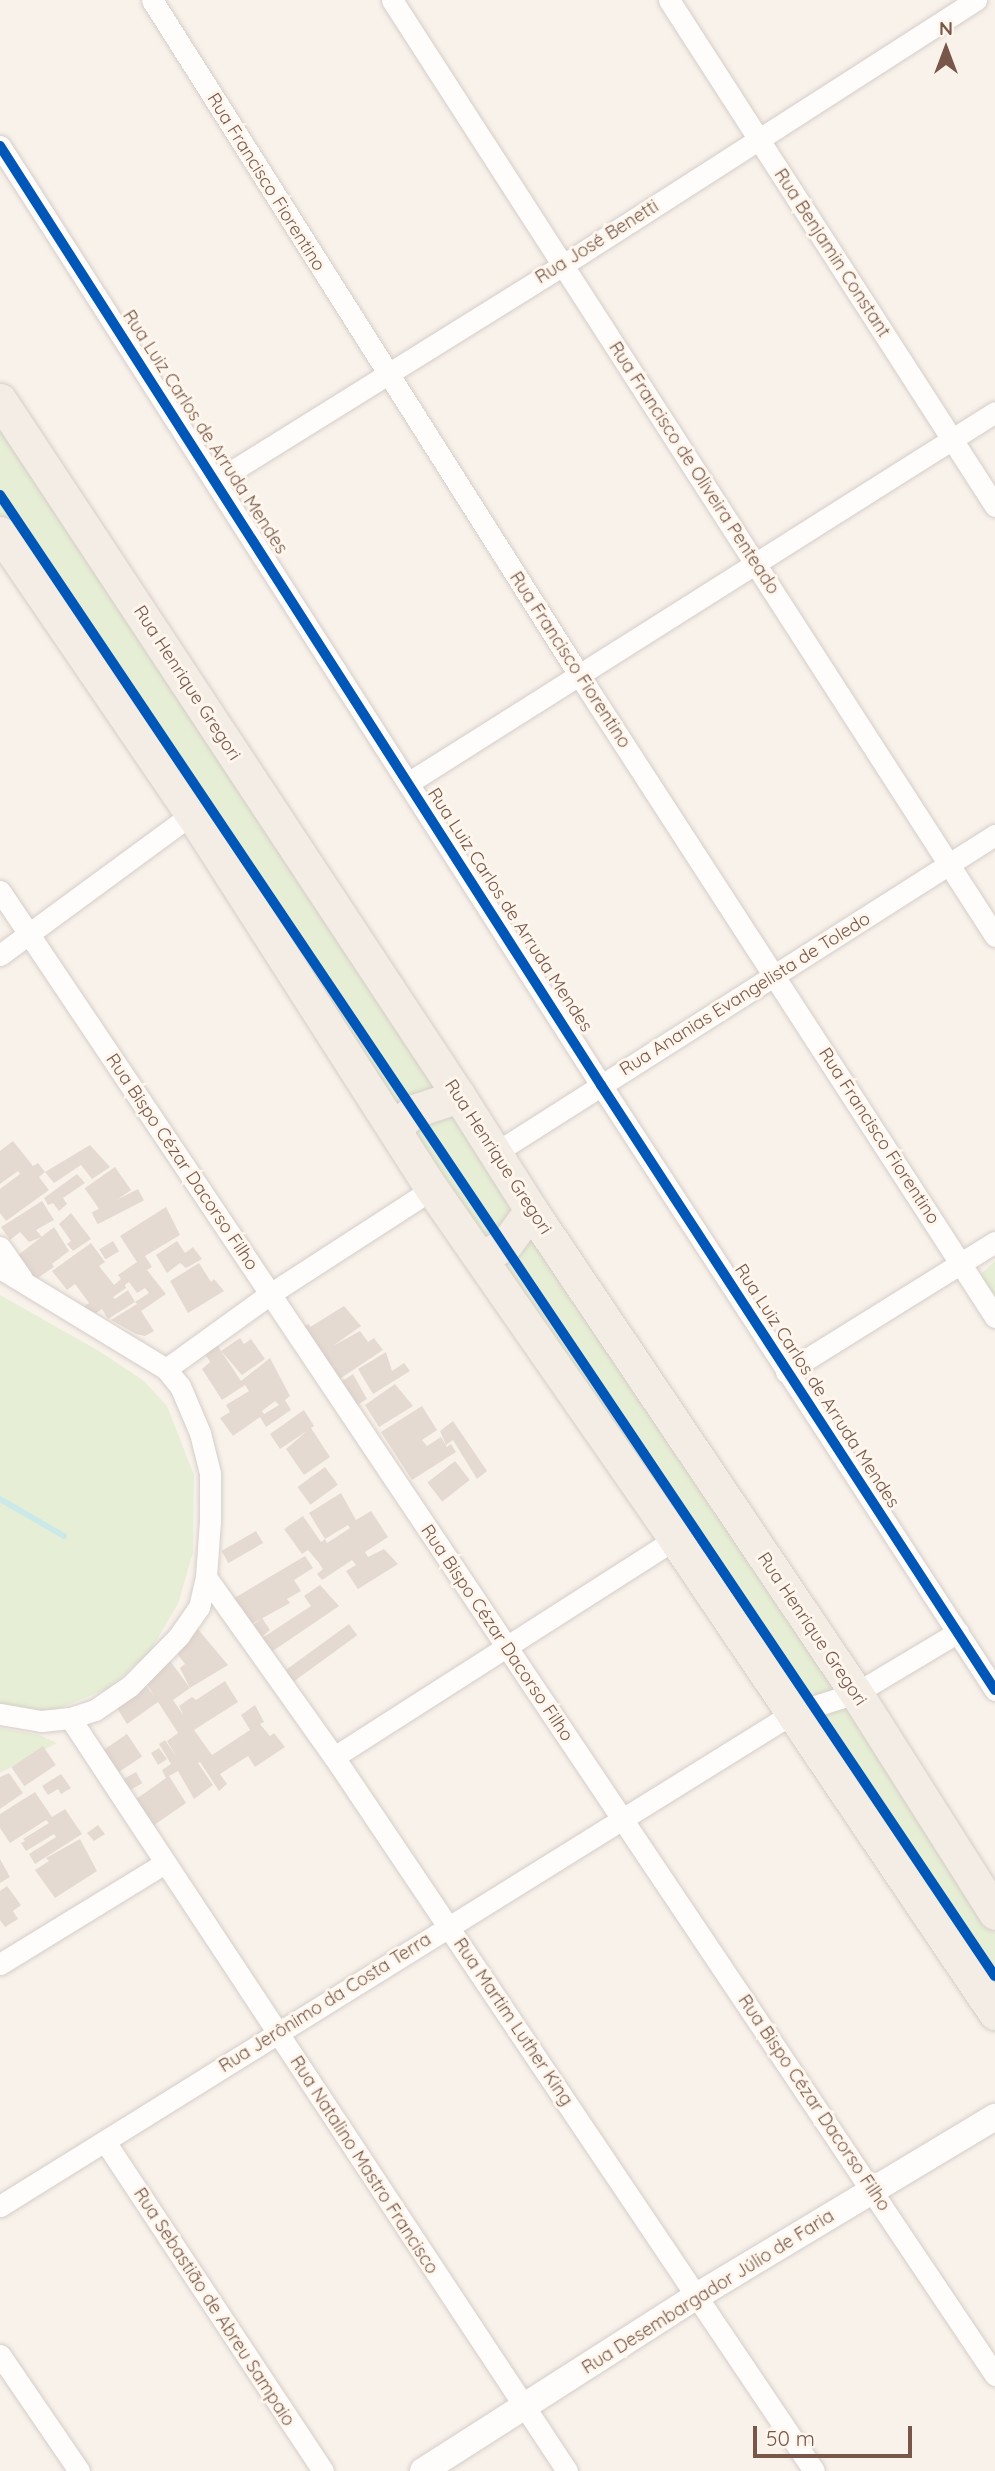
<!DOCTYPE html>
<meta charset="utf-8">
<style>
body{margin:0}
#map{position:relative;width:995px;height:2471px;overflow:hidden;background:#f8f2eb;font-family:Quicksand,sans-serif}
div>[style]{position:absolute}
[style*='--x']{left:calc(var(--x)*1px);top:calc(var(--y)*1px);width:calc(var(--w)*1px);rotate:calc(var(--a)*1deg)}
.green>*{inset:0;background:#e6efd5}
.stream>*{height:6px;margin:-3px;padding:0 3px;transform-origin:3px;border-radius:3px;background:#cce9e9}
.building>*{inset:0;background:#e5dad2;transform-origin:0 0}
.path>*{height:3.5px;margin-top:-1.75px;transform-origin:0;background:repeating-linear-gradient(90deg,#dbd1cd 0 2px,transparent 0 7px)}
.roads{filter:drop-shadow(0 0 2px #d6cdc8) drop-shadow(0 0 2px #d6cdc8)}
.minor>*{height:21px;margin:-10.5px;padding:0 10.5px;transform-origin:10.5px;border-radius:10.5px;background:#fefdfc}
.tertiary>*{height:26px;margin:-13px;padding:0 13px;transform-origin:13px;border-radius:13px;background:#fefdfc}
.primary>*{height:33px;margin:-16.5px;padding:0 16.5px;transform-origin:16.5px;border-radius:16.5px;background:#f3ede5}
.cycleway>*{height:10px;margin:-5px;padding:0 5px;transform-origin:5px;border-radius:5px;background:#0057b8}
span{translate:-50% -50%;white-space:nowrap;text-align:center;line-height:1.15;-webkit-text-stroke:6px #fff7ed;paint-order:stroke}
.street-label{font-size:18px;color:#785649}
.north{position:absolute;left:911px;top:14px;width:70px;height:70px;-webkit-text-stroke:5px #fff7ed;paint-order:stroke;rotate:0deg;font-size:19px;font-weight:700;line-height:28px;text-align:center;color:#785649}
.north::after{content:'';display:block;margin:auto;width:24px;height:32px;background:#785649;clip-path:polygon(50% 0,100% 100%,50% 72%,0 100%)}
.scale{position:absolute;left:753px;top:2426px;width:159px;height:32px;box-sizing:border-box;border:4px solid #785649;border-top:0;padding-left:9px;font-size:21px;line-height:24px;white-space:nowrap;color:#785649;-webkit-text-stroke:5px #fff7ed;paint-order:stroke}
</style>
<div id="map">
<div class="green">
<i style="clip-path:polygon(0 427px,995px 1933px,995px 2033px,460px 1203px,0 518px)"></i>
<i style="clip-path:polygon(995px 1261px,995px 1301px,980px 1275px)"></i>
<i style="clip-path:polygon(0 1295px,99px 1351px,144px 1381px,167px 1406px,194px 1475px,193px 1552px,178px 1604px,149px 1653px,107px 1689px,55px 1710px,20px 1713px,0 1709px)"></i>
<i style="clip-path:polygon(0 1728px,39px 1735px,57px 1743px,0 1773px)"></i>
</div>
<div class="stream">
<i style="--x:0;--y:1499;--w:74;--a:30"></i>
</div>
<div class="building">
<i style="clip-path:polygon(13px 1141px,33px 1166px,38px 1163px,45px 1172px,39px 1177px,49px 1190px,6px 1221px,0 1213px,0 1189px,20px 1174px,18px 1171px,0 1184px,0 1151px)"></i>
<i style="clip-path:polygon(90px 1145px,110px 1167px,92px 1179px,81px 1165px,54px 1183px,45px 1172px)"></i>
<i style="left:115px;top:1167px;width:28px;height:37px;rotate:55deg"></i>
<i style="clip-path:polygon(77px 1174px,85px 1183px,63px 1198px,67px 1204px,59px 1211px,53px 1203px,48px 1205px,44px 1198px)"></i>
<i style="left:138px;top:1189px;width:13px;height:52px;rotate:63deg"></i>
<i style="clip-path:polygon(42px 1201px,54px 1220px,36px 1230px,42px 1237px,29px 1242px,20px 1232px,10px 1240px,1px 1227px)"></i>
<i style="clip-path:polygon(evenodd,166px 1207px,180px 1235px,145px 1256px,152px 1267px,147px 1270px,166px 1294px,141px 1311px,154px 1331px,145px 1336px,136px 1334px,111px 1320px,137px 1304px,135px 1302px,108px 1319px,102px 1309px,96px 1313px,83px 1307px,89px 1303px,75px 1284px,67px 1290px,52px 1271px,91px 1243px,105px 1262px,99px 1266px,114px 1285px,121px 1279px,118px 1275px,137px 1262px,120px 1236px,166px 1207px,129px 1282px,137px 1293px,145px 1288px,149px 1293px,135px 1302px,128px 1290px,115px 1299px,113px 1297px,126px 1288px,125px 1285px,129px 1282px)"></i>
<i style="clip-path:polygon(71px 1213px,91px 1239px,73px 1251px,67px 1244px,71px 1241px,59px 1224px)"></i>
<i style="clip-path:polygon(54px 1227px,69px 1251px,52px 1264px,54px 1267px,30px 1283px,12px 1260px)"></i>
<i style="left:113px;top:1241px;width:12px;height:16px;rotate:59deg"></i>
<i style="clip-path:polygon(177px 1241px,185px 1253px,193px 1247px,202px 1259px,186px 1268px,180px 1263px,167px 1273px,156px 1255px)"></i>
<i style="clip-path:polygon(199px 1263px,211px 1282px,214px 1279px,224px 1291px,188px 1313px,170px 1281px)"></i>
<i style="clip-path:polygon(344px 1306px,361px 1326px,333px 1346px,360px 1331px,368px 1342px,374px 1338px,383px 1350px,332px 1384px,326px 1373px,337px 1363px,325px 1372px,316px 1359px,325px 1352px,317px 1357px,299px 1328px,309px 1324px,310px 1327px)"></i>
<i style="clip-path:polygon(evenodd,240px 1338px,244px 1344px,251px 1339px,265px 1359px,242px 1375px,221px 1351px,241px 1381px,270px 1358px,290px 1396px,285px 1400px,291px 1410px,266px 1427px,260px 1417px,233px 1436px,220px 1418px,230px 1412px,226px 1405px,249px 1391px,245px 1385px,222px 1400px,202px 1369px,210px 1362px,204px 1352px,218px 1346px,221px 1351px,240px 1338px,275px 1401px,279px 1405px,264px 1414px,262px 1411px,275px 1401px)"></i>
<i style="clip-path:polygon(386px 1352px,392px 1371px,404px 1363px,410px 1371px,373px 1394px,358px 1369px)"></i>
<i style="clip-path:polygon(353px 1374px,367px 1399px,351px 1409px,335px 1386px)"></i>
<i style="clip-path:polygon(395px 1384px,413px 1406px,379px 1427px,365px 1405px)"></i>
<i style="clip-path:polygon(422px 1406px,437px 1430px,422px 1440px,427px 1446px,441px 1437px,447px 1447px,451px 1444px,456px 1452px,412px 1480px,381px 1432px)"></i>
<i style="clip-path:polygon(304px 1410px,314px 1426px,311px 1428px,330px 1457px,304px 1475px,286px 1449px,307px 1431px,280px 1449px,270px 1434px)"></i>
<i style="clip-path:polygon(453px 1421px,487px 1471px,477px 1479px,453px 1440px,446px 1445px,440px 1431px)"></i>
<i style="left:455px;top:1461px;width:24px;height:35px;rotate:52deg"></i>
<i style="left:325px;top:1467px;width:22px;height:34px;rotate:54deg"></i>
<i style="clip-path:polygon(evenodd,341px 1493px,356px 1520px,371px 1511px,388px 1537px,365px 1552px,368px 1557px,384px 1549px,398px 1564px,358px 1589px,346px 1571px,356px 1565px,352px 1560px,322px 1580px,317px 1574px,323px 1569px,319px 1563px,308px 1550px,302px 1554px,284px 1529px,303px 1516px,321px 1542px,325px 1539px,309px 1513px,341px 1493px,348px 1525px,350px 1528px,327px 1543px,325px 1539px,348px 1525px)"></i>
<i style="left:256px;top:1531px;width:14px;height:40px;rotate:60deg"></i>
<i style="clip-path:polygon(305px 1556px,313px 1568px,294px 1580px,301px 1591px,287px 1599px,290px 1603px,246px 1627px,231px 1600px)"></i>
<i style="clip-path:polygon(320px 1585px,339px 1606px,267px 1655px,256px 1642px,311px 1606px,304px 1596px)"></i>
<i style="clip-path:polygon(262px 1618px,270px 1630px,256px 1642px,248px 1629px)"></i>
<i style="left:349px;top:1624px;width:14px;height:87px;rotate:54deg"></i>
<i style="clip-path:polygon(197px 1628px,228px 1665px,190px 1688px,180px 1668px,185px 1664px,173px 1648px)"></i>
<i style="clip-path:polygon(165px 1654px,190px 1688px,173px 1700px,184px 1716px,179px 1706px,192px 1697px,196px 1700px,225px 1681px,238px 1702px,194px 1730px,212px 1755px,250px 1730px,241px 1715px,255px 1705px,264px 1722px,260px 1724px,270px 1736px,274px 1733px,285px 1747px,255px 1767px,248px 1756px,220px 1774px,227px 1784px,219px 1791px,200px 1762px,198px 1763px,213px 1785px,194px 1799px,178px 1771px,169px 1776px,186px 1803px,147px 1830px,132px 1802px,166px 1778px,162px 1770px,171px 1764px,159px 1744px,165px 1740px,176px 1756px,167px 1741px,178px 1733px,158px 1702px,127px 1724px,113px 1702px,141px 1679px,154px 1696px,143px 1678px)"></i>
<i style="left:127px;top:1734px;width:27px;height:28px;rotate:56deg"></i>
<i style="left:43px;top:1746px;width:23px;height:38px;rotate:56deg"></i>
<i style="clip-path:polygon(159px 1748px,167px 1759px,158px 1765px,151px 1753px)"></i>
<i style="left:136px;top:1772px;width:13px;height:22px;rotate:61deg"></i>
<i style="clip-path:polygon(9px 1773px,23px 1793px,0 1809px,0 1777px)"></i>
<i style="clip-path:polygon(61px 1774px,71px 1788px,61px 1794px,58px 1789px,48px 1795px,42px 1786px)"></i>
<i style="clip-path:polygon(35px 1792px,52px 1817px,65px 1809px,82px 1834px,35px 1864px,29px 1854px,56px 1837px,54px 1834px,26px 1851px,21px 1843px,25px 1841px,23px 1839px,49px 1823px,46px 1820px,10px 1843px,0 1828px,0 1814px)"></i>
<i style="clip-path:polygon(98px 1825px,105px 1834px,94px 1841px,87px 1833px)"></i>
<i style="clip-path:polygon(80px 1839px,97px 1871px,55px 1898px,35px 1870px,49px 1861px,46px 1858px)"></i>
<i style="clip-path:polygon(0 1859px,10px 1877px,0 1883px)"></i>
<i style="clip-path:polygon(7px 1886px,21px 1905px,13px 1911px,18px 1919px,5px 1927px,0 1920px,0 1891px)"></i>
</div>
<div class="path">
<i style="--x:0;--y:500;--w:9;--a:54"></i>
</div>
<div class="roads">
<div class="minor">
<i style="--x:152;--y:0;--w:799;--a:57.68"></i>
<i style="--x:579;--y:675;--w:765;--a:57.06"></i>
<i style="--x:392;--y:0;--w:1113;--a:57.21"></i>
<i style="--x:669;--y:0;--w:602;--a:57.21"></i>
<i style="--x:0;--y:146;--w:1115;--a:57.38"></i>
<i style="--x:601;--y:1085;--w:722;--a:56.93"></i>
<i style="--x:216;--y:481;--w:409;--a:-31.9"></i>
<i style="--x:563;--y:265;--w:491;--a:-32.7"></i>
<i style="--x:408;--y:783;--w:694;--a:-32.29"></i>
<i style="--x:0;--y:891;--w:1787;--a:56.16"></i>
<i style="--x:0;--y:955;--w:238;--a:-36.3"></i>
<i style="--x:495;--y:1153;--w:593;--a:-32.46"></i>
<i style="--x:0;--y:1247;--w:38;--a:55"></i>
<i style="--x:0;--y:1268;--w:194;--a:31.3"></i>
<i style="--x:166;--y:1369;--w:22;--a:51"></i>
<i style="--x:180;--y:1386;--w:51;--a:66.9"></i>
<i style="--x:200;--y:1433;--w:41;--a:76"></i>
<i style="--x:210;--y:1473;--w:48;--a:90"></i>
<i style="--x:210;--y:1521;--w:56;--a:94.1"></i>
<i style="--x:206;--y:1577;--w:31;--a:103"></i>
<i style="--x:199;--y:1607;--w:35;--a:125"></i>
<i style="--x:179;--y:1636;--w:70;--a:134.4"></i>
<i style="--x:130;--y:1686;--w:42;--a:145.6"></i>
<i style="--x:95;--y:1710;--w:26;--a:162"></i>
<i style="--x:70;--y:1718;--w:29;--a:174"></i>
<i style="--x:41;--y:1721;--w:42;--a:-170.3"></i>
<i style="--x:166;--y:1369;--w:128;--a:-35.8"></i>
<i style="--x:270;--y:1294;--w:193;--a:-32.9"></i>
<i style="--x:786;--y:1372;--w:246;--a:-31.9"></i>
<i style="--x:206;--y:1577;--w:221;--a:54.6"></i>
<i style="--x:334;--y:1757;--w:860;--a:56.09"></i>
<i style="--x:70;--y:1718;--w:902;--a:56.57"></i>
<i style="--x:334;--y:1757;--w:405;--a:-32.6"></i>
<i style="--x:0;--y:1964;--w:193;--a:-31.5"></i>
<i style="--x:106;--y:2143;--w:393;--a:56.5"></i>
<i style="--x:0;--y:2206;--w:934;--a:-31.87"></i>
<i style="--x:793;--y:1713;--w:66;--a:-17.6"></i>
<i style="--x:856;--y:1693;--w:119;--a:-30.9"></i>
<i style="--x:0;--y:2355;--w:140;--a:55.7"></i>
</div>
<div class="tertiary">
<i style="--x:423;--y:2471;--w:325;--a:-32.6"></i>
<i style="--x:697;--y:2296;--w:348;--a:-31"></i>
</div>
<div class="primary">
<i style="--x:0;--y:400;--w:834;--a:56.6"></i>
<i style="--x:459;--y:1096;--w:135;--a:57.7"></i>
<i style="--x:531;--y:1210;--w:582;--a:56.06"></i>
<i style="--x:856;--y:1693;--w:260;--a:57.7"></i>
<i style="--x:0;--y:533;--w:340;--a:55.7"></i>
<i style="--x:192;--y:814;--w:445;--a:57.4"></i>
<i style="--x:432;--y:1189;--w:426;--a:55.2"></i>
<i style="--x:675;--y:1539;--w:572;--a:55.98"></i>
<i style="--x:397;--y:1133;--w:13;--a:-67"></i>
<i style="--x:402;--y:1121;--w:16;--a:-40"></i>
<i style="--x:414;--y:1111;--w:47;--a:-18.4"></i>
<i style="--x:481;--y:1258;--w:30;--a:-30"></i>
<i style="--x:507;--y:1243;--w:41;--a:-54"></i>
</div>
</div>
<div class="cycleway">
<i style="--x:0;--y:146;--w:1115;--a:57.38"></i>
<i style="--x:601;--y:1085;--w:722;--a:56.93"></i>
<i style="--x:0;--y:495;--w:1784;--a:56.11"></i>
</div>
<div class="street-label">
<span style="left:266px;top:182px;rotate:58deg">Rua Francisco Fiorentino</span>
<span style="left:597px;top:242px;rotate:-32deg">Rua José Benetti</span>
<span style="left:832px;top:253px;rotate:57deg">Rua Benjamin Constant</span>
<span style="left:205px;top:432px;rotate:57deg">Rua Luiz Carlos de Arruda Mendes</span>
<span style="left:694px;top:468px;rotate:57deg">Rua Francisco de Oliveira Penteado</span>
<span style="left:570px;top:660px;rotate:57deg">Rua Francisco Fiorentino</span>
<span style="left:187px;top:683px;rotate:57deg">Rua Henrique Gregori</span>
<span style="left:510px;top:910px;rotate:57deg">Rua Luiz Carlos de Arruda Mendes</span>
<span style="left:745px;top:994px;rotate:-32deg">Rua Ananias Evangelista de Toledo</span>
<span style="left:879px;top:1136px;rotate:57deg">Rua Francisco Fiorentino</span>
<span style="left:498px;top:1157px;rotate:57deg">Rua Henrique Gregori</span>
<span style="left:182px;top:1162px;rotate:56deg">Rua Bispo Cézar Dacorso Filho</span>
<span style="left:817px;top:1386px;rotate:57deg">Rua Luiz Carlos de Arruda Mendes</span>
<span style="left:812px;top:1629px;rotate:56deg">Rua Henrique Gregori</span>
<span style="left:497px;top:1633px;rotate:56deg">Rua Bispo Cézar Dacorso Filho</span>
<span style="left:325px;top:2003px;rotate:-32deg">Rua Jerônimo da Costa Terra</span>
<span style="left:513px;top:2022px;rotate:56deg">Rua Martim Luther King</span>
<span style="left:814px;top:2103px;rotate:56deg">Rua Bispo Cézar Dacorso Filho</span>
<span style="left:364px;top:2165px;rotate:57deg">Rua Natalino Mastro Francisco</span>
<span style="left:708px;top:2292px;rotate:-32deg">Rua Desembargador Júlio de Faria</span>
<span style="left:214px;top:2307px;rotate:57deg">Rua Sebastião de Abreu Sampaio</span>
</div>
<div class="north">N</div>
<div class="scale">50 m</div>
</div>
